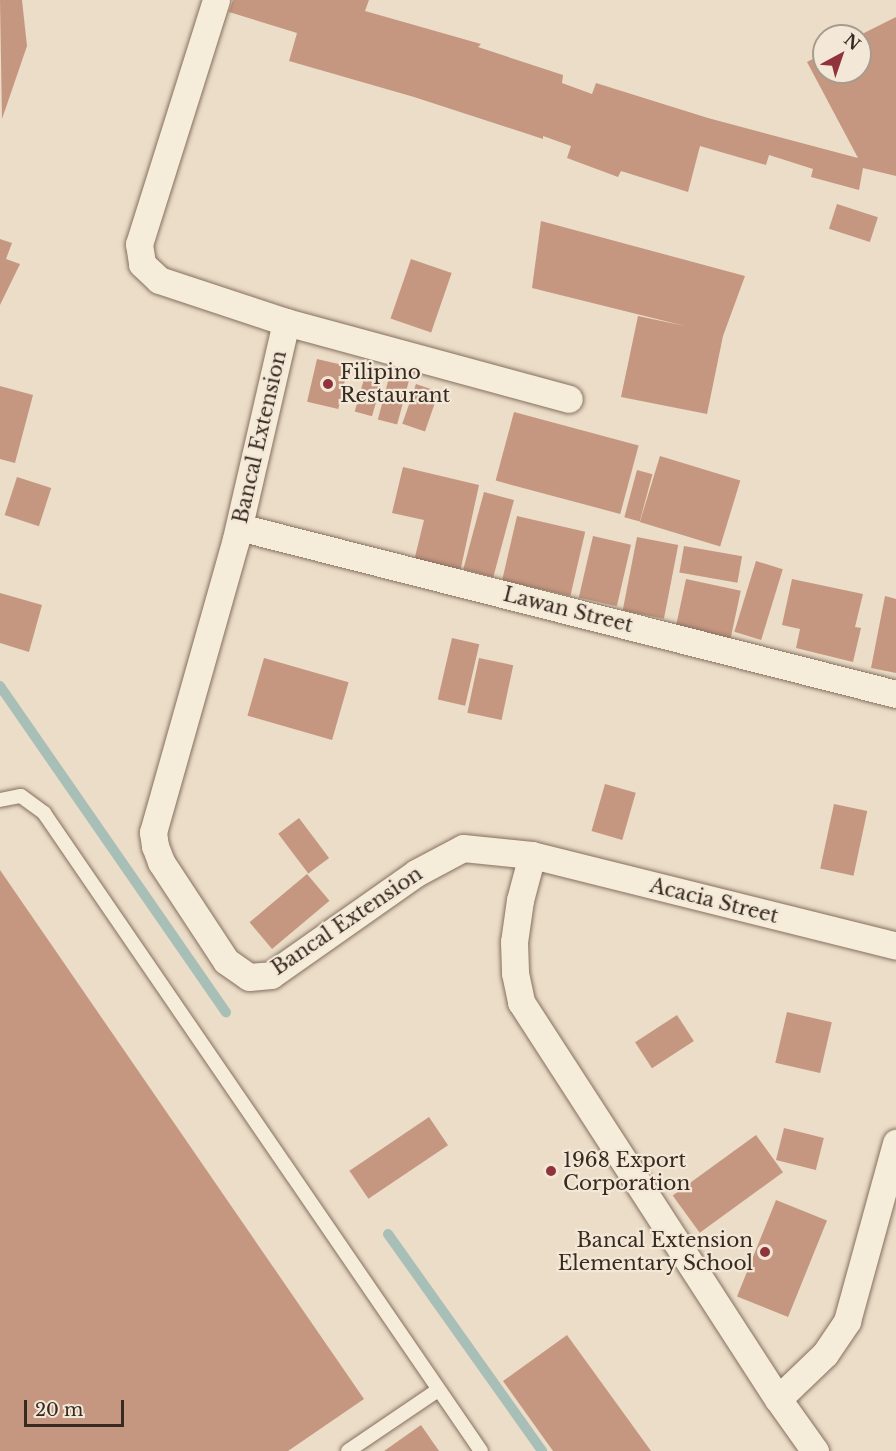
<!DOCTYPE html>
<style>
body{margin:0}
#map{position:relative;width:896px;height:1451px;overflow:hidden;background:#ebddc8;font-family:"Libre Baskerville",serif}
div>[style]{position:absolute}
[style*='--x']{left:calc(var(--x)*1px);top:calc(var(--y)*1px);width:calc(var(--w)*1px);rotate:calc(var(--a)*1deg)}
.stream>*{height:10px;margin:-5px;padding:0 5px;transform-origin:5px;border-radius:5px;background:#a8bfb7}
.building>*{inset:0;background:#c69780;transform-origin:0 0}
.roads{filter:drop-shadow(0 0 2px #86705e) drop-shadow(0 0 2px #86705e)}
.service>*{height:14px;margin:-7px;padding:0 7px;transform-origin:7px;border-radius:7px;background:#f6ecda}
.minor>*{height:27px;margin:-13.5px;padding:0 13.5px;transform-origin:13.5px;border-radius:13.5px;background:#f6ecda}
.dots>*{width:16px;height:16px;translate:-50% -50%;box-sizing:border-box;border:3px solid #f3e8d7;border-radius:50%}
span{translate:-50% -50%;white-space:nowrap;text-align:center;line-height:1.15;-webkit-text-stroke:4.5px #f3e8d7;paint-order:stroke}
.poi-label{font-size:20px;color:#372a21}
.left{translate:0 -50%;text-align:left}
.right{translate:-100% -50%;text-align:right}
.street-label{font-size:20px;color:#372a21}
.north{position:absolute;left:812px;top:24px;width:60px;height:60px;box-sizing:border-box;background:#f3e8d7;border:2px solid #a89c8e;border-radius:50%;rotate:40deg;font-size:16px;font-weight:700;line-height:24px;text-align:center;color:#372a21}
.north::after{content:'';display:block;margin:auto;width:21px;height:27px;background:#90333b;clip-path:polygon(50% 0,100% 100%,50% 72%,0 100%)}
.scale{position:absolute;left:24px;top:1400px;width:100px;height:27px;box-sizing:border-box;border:3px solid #372a21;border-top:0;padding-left:8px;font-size:18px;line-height:21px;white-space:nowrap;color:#372a21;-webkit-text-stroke:4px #f3e8d7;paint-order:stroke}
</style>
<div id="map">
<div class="stream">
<i style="--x:0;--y:686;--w:397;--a:55.3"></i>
<i style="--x:388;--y:1234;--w:266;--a:54.6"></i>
</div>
<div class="building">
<i style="clip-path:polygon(0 0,22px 0,27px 46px,2px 119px)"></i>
<i style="clip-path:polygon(233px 0,369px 0,365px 11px,481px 44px,478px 47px,563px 75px,562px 83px,592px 94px,596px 83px,708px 118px,858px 158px,807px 62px,824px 53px,824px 72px,860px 72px,860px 35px,896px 17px,896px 176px,863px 168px,859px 190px,811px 177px,813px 169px,769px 155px,766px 165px,700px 146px,688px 192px,621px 171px,618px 177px,567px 158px,571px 146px,543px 136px,543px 139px,414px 97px,289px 61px,297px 33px,229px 12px)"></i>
<i style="left:837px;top:204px;width:43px;height:26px;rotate:18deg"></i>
<i style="clip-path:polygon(541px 221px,745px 276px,723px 336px,707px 414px,621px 397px,638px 316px,685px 326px,532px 288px)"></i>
<i style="clip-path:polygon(0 239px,12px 243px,6px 259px,20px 264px,0 305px)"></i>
<i style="left:411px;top:259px;width:43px;height:63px;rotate:19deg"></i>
<i style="left:317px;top:359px;width:32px;height:44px;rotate:13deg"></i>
<i style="left:366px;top:372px;width:18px;height:41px;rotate:16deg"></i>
<i style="left:390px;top:374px;width:20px;height:47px;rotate:15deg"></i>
<i style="left:416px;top:384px;width:24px;height:42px;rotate:19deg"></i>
<i style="clip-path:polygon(0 386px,33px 395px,15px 463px,0 459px)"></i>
<i style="left:514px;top:412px;width:129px;height:71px;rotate:15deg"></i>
<i style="left:660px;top:456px;width:84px;height:69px;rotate:17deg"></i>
<i style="clip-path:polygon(403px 467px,479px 485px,460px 572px,414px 561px,424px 520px,392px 513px)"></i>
<i style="left:637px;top:470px;width:16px;height:49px;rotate:15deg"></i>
<i style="left:17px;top:477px;width:36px;height:40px;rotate:18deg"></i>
<i style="left:484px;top:492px;width:31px;height:80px;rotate:15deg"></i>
<i style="left:517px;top:516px;width:70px;height:66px;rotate:13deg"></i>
<i style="left:593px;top:536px;width:39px;height:63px;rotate:13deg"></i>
<i style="left:637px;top:537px;width:42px;height:75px;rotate:11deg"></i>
<i style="left:684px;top:546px;width:59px;height:27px;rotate:10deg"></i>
<i style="left:756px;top:561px;width:28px;height:74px;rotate:17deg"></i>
<i style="left:686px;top:579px;width:56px;height:49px;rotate:12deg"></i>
<i style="clip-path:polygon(792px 579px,863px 594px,855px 627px,861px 628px,853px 662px,796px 648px,800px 629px,782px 625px)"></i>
<i style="clip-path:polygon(0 593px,42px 605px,29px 652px,0 643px)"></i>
<i style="clip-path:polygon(885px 596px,896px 599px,896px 673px,871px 668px)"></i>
<i style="left:452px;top:638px;width:28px;height:63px;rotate:13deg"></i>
<i style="left:264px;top:658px;width:88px;height:60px;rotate:16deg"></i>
<i style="left:479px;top:658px;width:35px;height:56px;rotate:12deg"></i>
<i style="left:605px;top:784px;width:32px;height:49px;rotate:16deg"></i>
<i style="left:834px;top:804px;width:34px;height:66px;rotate:12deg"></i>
<i style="left:299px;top:818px;width:50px;height:26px;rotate:53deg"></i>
<i style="clip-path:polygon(0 870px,364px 1399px,288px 1451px,0 1451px)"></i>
<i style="left:307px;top:874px;width:35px;height:75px;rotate:50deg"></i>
<i style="left:787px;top:1012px;width:46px;height:52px;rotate:13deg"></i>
<i style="left:677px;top:1015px;width:31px;height:50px;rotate:57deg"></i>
<i style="left:429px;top:1117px;width:34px;height:96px;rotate:56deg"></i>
<i style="left:784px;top:1128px;width:41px;height:33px;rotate:14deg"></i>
<i style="left:756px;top:1135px;width:46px;height:103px;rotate:54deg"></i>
<i style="left:776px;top:1200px;width:55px;height:104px;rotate:22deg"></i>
<i style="clip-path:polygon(567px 1335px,651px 1451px,553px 1451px,503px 1381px)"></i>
<i style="clip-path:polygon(421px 1425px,439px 1451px,384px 1451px)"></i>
</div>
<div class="roads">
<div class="service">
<i style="--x:0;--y:800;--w:21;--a:-11"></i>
<i style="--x:21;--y:796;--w:29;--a:36"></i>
<i style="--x:44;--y:813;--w:773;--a:55.59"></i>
<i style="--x:348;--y:1451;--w:109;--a:-34.1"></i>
</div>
<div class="minor">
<i style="--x:216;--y:0;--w:256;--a:107.5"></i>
<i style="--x:139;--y:244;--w:20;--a:81"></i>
<i style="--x:142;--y:264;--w:23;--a:43"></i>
<i style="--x:159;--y:280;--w:134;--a:18.3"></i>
<i style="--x:286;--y:322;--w:293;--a:15.2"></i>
<i style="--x:286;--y:322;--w:223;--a:103"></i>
<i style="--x:236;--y:539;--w:305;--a:105.8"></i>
<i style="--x:153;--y:832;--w:14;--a:82"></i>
<i style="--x:155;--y:846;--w:17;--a:69"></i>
<i style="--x:161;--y:862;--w:118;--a:56.7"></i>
<i style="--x:226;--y:961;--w:28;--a:35"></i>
<i style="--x:249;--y:977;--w:22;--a:-5"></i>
<i style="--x:271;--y:975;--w:177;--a:-35.1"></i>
<i style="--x:416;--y:873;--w:53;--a:-28"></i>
<i style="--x:463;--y:848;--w:69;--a:5.8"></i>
<i style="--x:532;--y:855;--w:375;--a:14"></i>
<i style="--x:239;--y:527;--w:678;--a:14.26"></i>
<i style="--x:532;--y:855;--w:47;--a:104.9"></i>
<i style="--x:520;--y:900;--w:42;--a:98.1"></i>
<i style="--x:514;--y:942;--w:31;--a:88"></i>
<i style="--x:515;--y:973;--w:30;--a:78"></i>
<i style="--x:521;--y:1002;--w:473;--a:57.1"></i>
<i style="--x:778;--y:1399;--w:64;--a:54.6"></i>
<i style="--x:778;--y:1399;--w:65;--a:-43.8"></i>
<i style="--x:825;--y:1354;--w:40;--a:-56"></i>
<i style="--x:847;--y:1321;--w:185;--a:-74.6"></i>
</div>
</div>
<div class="dots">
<i style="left:328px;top:384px;background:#90333b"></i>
<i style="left:551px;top:1171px;background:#90333b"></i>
<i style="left:765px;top:1252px;background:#90333b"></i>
</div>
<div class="poi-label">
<span class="left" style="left:340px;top:384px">Filipino<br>Restaurant</span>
<span class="left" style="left:563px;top:1172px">1968 Export<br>Corporation</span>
<span class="right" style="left:753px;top:1252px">Bancal Extension<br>Elementary School</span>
</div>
<div class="street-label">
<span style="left:260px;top:437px;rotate:-77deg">Bancal Extension</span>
<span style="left:568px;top:610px;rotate:14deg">Lawan Street</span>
<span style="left:714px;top:901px;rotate:14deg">Acacia Street</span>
<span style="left:347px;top:921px;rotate:-34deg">Bancal Extension</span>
</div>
<div class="north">N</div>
<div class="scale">20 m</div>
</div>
